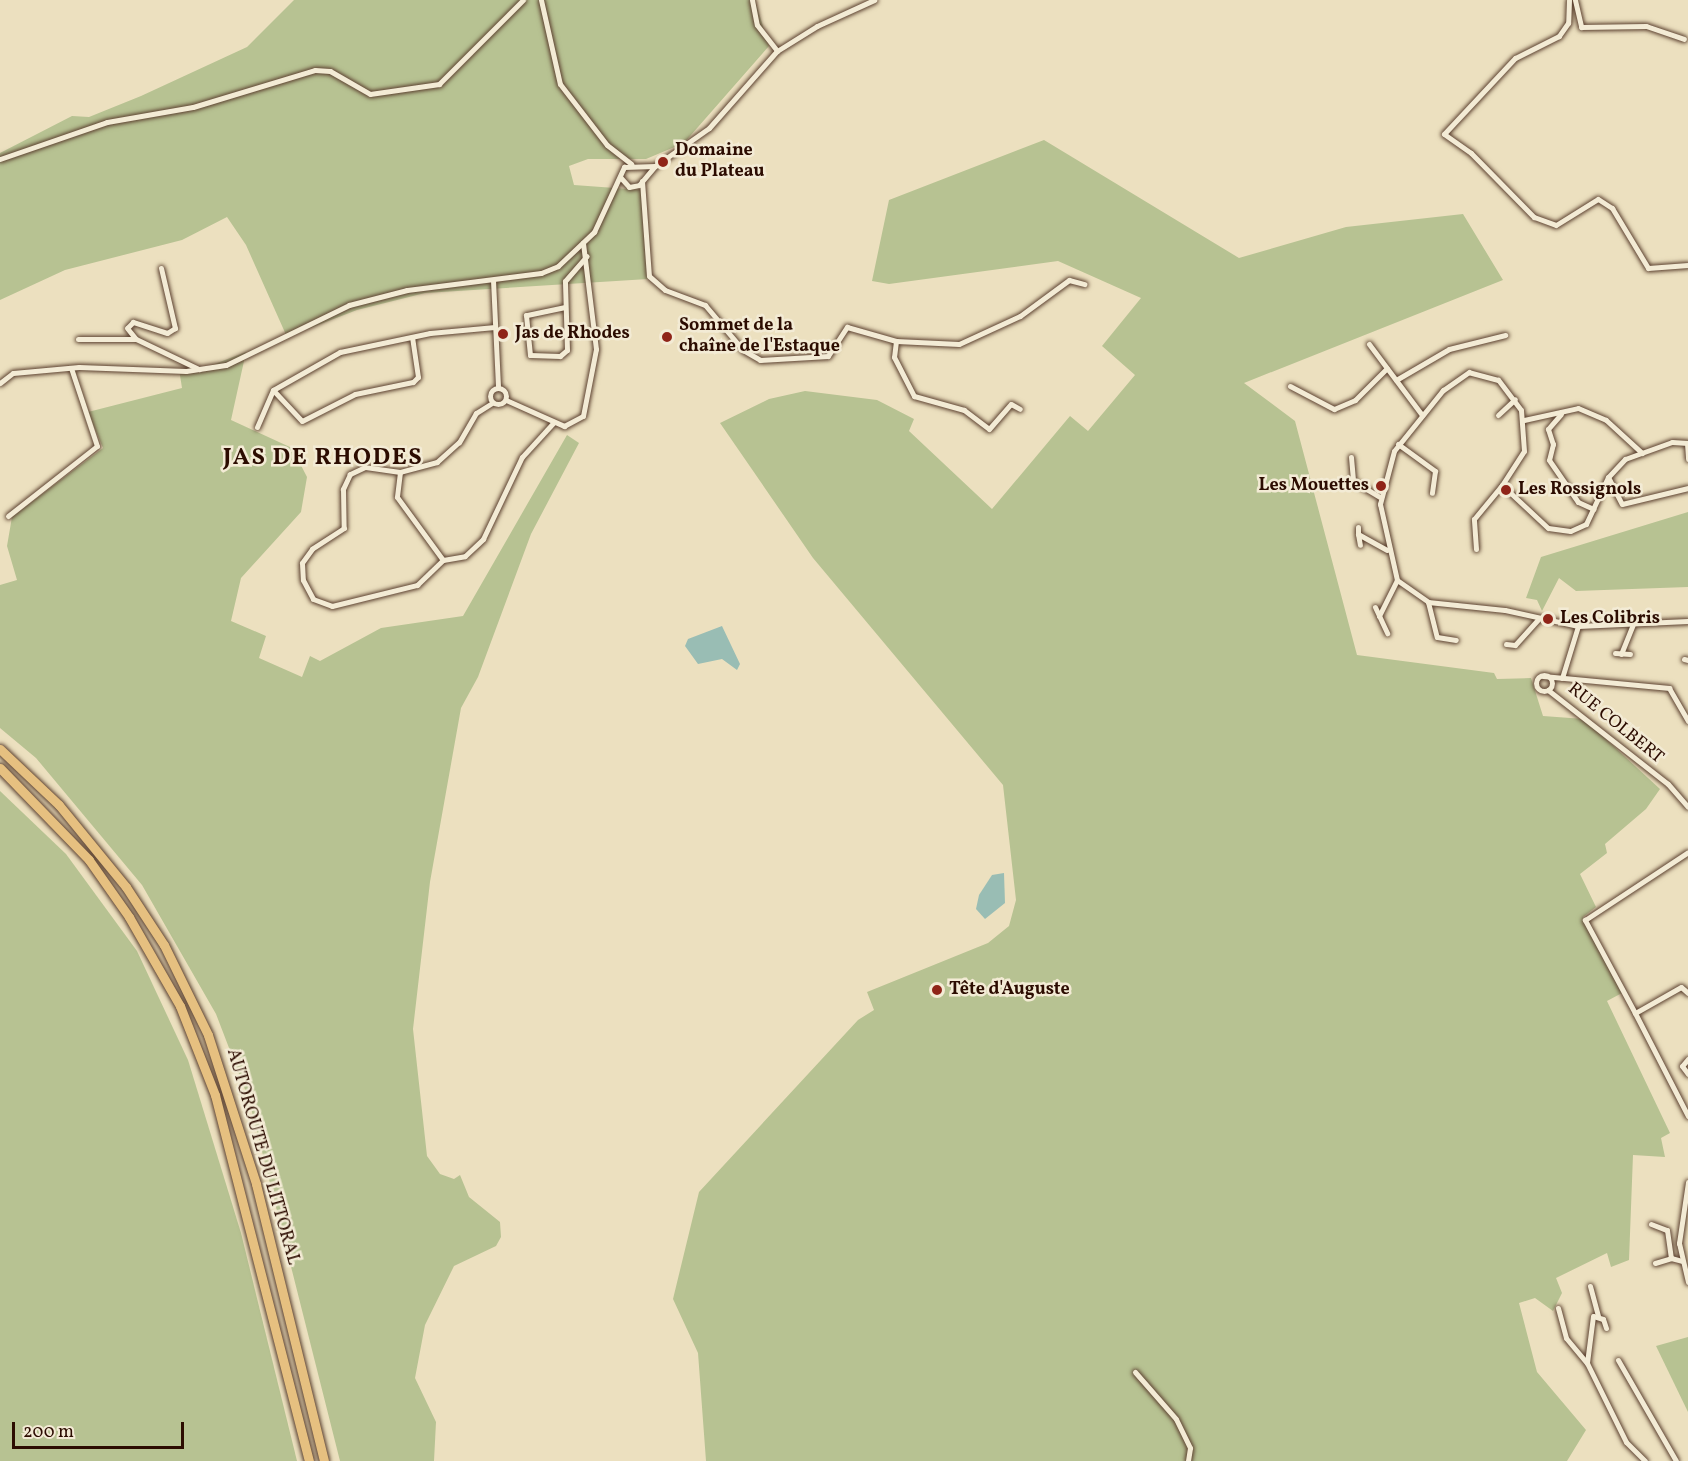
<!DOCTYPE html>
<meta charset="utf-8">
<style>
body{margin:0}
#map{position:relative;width:1688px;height:1461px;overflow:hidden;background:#ece0bf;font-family:Vollkorn,serif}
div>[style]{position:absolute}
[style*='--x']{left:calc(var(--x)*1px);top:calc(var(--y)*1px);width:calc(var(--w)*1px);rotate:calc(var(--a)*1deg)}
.green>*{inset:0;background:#b7c292}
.water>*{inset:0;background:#99bdb4}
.roads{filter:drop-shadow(0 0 2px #5c4130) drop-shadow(0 0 2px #5c4130)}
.street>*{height:5px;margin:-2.5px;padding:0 2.5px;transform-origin:2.5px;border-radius:2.5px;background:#f3ebd5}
.street>.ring{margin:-2.5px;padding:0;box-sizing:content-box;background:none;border:5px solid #f3ebd5;border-radius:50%}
.highway>*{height:9px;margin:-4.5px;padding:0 4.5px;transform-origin:4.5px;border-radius:4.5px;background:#e6c080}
.dots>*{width:16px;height:16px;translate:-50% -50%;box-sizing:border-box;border:3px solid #f3ebd5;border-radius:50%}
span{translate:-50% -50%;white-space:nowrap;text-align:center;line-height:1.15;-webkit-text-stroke:5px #f3ebd5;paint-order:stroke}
.poi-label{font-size:18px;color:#2c0c01;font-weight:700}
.left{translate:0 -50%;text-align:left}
.right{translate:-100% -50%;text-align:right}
.street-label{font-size:18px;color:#2c0c01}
.district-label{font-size:24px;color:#2c0c01;font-weight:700;letter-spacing:1.5px}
.scale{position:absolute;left:12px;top:1422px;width:172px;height:27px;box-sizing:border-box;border:3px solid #2c0c01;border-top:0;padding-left:8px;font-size:18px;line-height:21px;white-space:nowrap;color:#2c0c01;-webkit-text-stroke:4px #f3ebd5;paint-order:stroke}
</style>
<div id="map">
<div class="green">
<i style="clip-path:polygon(294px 0,755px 0,769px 46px,684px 143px,646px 159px,588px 159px,569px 166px,574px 185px,642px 190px,648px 279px,425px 293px,357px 310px,287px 337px,246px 245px,227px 217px,182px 240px,65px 270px,0 300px,0 153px,72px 116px,89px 117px,141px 96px,247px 47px)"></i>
<i style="clip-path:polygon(1044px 140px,1239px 258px,1346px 227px,1463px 214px,1503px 280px,1244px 383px,1295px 421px,1357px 655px,1494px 673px,1497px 679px,1531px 678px,1543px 716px,1584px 719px,1660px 789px,1646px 809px,1605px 844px,1607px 853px,1580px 874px,1596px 907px,1583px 917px,1622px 993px,1607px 1001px,1670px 1133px,1661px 1138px,1665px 1157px,1633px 1155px,1629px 1260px,1611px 1267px,1607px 1253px,1556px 1278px,1562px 1293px,1553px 1311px,1535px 1298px,1519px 1303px,1537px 1372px,1586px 1430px,1567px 1461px,706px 1461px,698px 1353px,673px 1299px,699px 1192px,858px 1020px,874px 1010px,867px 992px,988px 943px,1009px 926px,1016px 900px,1003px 785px,813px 558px,720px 423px,769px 399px,805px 391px,877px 400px,914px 419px,909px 431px,992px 509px,1070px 416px,1088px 431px,1135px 375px,1102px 346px,1141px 298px,1058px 261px,889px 284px,872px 281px,889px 200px)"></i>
<i style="clip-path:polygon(246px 352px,231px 420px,292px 448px,307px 477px,301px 512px,241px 578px,231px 621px,266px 636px,259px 658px,302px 677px,310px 656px,320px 661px,381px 628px,463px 616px,567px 435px,579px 443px,531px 534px,478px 677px,461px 708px,430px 882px,413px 1029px,427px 1156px,440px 1174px,454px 1179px,460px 1175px,469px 1197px,500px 1222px,501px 1237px,496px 1246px,454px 1266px,425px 1325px,415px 1378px,436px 1422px,434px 1461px,340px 1461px,249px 1100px,216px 1014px,142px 885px,36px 758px,0 728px,0 585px,17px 580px,7px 546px,12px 517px,103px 448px,88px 412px,182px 388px,179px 369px,204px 368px)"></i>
<i style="clip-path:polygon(1688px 512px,1688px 587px,1576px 591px,1559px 578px,1542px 611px,1537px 600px,1526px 598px,1541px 557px)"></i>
<i style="clip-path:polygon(0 791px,66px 854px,137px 951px,188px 1060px,241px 1233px,297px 1461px,0 1461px)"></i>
<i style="clip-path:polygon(1688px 1337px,1688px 1412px,1656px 1346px)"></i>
</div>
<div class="water">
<i style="clip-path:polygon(722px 626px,740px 664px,737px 670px,722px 659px,698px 664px,685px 646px,688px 639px)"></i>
<i style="clip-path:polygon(1004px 873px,1005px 903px,985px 919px,976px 909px,979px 895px,992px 875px)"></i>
</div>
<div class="roads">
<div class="street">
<i style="--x:541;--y:0;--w:86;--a:77.3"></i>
<i style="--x:560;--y:84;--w:77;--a:52.4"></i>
<i style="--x:607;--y:145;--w:31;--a:38"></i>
<i style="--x:752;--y:0;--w:25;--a:79"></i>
<i style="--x:757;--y:25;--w:33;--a:52"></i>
<i style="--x:1569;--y:0;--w:23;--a:92"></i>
<i style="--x:1568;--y:23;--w:16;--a:125"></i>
<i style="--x:1559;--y:36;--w:49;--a:153.4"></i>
<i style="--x:1515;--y:58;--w:104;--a:133.1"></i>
<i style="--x:1444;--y:134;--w:33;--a:35"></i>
<i style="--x:1471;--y:153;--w:90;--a:45.5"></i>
<i style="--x:1534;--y:217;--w:23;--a:20"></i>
<i style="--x:1556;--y:225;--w:49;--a:-31.8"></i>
<i style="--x:1598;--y:199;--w:17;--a:33"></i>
<i style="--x:1612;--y:208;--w:70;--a:59"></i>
<i style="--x:1648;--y:268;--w:40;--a:-4.3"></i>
<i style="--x:1575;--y:0;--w:28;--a:77"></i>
<i style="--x:1581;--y:27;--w:65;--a:-0.9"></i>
<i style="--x:1646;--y:26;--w:40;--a:18.9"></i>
<i style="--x:0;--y:159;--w:113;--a:-19.1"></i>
<i style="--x:107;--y:122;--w:87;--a:-9.9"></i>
<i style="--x:193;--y:107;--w:127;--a:-16.9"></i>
<i style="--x:315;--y:70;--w:15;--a:4"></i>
<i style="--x:330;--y:71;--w:46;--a:29.9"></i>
<i style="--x:370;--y:94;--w:70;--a:-8.2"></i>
<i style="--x:439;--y:84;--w:119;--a:-45"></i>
<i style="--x:621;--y:178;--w:12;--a:48"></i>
<i style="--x:629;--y:187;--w:10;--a:-11"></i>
<i style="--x:639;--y:185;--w:25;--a:-50"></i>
<i style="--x:655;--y:166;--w:66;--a:-35.1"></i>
<i style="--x:709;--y:128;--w:103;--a:-48.6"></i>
<i style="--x:777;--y:51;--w:47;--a:-32"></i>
<i style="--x:817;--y:26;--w:63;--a:-24.5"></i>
<i style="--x:642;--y:181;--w:95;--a:85.8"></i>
<i style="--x:649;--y:276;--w:21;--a:41"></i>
<i style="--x:665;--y:290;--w:43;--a:20.6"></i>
<i style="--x:705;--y:305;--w:59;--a:49.8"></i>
<i style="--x:743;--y:350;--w:20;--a:30"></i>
<i style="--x:760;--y:360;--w:68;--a:-3.4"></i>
<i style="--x:828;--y:356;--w:35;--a:-57"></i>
<i style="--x:847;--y:327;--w:51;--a:15.9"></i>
<i style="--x:896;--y:341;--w:63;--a:2.7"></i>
<i style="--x:959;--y:344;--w:67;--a:-24.7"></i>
<i style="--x:1020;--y:316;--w:61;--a:-36.3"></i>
<i style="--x:1069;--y:280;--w:16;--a:15"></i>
<i style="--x:161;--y:268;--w:62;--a:76.9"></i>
<i style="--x:175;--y:328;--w:9;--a:148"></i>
<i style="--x:167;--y:333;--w:36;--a:-162"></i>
<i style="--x:133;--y:322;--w:8;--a:135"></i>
<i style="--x:127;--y:328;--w:14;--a:51"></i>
<i style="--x:136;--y:339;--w:70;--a:25.5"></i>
<i style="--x:493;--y:280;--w:108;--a:87.3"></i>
<i style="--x:565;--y:307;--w:40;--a:168"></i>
<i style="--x:526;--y:315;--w:40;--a:84.3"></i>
<i style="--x:530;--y:355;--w:30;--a:2"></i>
<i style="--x:560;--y:356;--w:9;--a:-41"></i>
<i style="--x:567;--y:350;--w:69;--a:-91.7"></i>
<i style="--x:565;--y:281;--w:33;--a:-49"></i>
<i style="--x:78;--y:339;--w:57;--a:0"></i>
<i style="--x:896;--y:341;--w:16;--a:97"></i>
<i style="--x:894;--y:357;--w:44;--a:62.9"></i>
<i style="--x:914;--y:396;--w:52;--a:15.6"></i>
<i style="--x:964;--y:410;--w:31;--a:37"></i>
<i style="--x:989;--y:429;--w:33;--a:-49"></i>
<i style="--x:1011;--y:404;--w:10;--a:29"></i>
<i style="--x:1369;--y:344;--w:89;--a:53.3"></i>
<i style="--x:1396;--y:380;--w:61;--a:-30.3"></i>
<i style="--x:1449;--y:349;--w:58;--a:-14"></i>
<i style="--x:0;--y:383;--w:16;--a:-38"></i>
<i style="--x:13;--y:373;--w:66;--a:-5.2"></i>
<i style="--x:79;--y:367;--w:107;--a:2.1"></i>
<i style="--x:186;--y:371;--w:40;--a:-8.5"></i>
<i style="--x:226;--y:365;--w:137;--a:-26"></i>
<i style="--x:349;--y:305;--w:60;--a:-14.5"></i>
<i style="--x:407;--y:290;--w:135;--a:-7.2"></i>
<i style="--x:541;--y:273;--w:18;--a:-22"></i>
<i style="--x:558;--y:266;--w:50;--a:-43.4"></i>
<i style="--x:594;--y:232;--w:72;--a:-65.2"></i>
<i style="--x:624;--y:167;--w:31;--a:-2"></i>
<i style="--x:1290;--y:386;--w:50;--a:27.6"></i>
<i style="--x:1334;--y:409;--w:23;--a:-23"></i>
<i style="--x:1355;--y:400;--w:45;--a:-45"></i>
<i class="ring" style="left:490px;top:388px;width:11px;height:11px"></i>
<i style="--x:273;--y:390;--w:42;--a:46.9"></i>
<i style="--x:302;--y:421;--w:59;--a:-27"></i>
<i style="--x:355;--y:394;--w:59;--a:-11.7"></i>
<i style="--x:413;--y:382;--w:7;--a:-45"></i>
<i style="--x:418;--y:377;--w:40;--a:-98.5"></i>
<i style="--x:506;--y:400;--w:64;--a:24.1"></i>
<i style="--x:564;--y:426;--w:21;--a:-28"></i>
<i style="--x:583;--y:416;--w:68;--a:-79"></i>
<i style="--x:596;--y:349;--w:107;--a:-97"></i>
<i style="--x:492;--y:403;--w:19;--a:148"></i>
<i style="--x:476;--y:413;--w:34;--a:120"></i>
<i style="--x:459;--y:442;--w:30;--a:138"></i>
<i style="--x:437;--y:462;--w:38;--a:165"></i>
<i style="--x:400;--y:472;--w:35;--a:-172"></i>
<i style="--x:365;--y:467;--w:17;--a:155"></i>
<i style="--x:350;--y:474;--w:17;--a:115"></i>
<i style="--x:343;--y:489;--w:39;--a:89"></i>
<i style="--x:344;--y:528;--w:38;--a:147"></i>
<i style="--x:312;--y:549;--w:17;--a:126"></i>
<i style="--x:302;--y:563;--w:17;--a:87"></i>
<i style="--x:303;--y:580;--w:21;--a:62"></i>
<i style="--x:313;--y:599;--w:20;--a:20"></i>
<i style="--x:332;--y:606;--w:88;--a:-13.9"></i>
<i style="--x:417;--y:585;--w:36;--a:-44"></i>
<i style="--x:443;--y:560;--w:22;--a:-10"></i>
<i style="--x:465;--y:556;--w:25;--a:-43"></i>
<i style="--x:483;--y:539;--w:91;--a:-64.6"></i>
<i style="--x:522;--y:457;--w:47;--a:-47.6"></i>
<i style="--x:1561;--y:414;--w:20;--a:131"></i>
<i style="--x:1548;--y:429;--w:16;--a:72"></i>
<i style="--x:1553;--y:444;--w:16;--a:104"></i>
<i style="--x:1549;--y:460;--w:51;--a:55.4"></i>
<i style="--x:1578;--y:502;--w:17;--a:24"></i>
<i style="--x:1498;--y:415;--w:23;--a:-43"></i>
<i style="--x:1524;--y:420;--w:55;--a:-12.5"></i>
<i style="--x:1578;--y:408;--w:30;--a:23"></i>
<i style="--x:1606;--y:420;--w:49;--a:42.5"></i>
<i style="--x:257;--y:427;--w:40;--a:-66.6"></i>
<i style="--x:273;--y:390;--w:77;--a:-29.6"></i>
<i style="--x:340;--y:352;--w:92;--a:-11.9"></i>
<i style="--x:430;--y:333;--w:65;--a:-5.3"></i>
<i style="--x:1687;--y:443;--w:16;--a:86"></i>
<i style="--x:1688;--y:443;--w:16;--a:-176"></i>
<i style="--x:1672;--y:442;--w:50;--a:160.1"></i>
<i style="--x:1625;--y:459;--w:25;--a:133"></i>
<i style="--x:1608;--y:477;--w:52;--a:115.1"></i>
<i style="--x:1586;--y:524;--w:17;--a:156"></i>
<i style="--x:1570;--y:531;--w:22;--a:-172"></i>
<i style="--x:1548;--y:528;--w:63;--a:-136.9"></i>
<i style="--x:1502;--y:485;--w:40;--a:-57.1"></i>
<i style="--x:1524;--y:451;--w:41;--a:-94.2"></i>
<i style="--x:1521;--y:410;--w:38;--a:-127"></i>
<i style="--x:1498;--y:380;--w:30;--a:-165"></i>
<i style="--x:1469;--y:372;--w:32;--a:145"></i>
<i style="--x:1443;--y:390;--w:78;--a:128.8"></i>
<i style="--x:1394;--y:451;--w:55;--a:104.8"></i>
<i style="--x:1380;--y:504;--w:78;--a:77.4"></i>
<i style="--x:1397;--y:580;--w:38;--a:35"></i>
<i style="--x:1428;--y:602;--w:77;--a:5.9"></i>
<i style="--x:1505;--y:610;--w:75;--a:12.4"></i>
<i style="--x:1578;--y:626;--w:110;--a:-2.6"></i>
<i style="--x:1398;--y:444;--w:46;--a:36.1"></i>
<i style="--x:1435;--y:471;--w:22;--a:98"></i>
<i style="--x:1351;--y:457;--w:24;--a:85"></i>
<i style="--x:1353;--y:481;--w:31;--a:31"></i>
<i style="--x:400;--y:472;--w:25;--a:97"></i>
<i style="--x:397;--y:497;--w:78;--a:53.9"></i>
<i style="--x:1608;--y:477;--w:30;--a:63"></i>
<i style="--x:1622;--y:504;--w:68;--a:-13.6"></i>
<i style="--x:8;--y:516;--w:113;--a:-38.2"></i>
<i style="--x:97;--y:446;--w:82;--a:-108.4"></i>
<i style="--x:1358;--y:527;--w:7;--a:90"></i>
<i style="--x:1358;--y:534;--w:33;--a:29"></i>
<i style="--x:1358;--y:534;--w:11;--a:80"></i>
<i style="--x:1476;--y:549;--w:30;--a:-94"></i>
<i style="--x:1474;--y:519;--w:44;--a:-50.5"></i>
<i style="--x:1428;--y:602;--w:36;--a:76"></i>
<i style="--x:1437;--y:637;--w:19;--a:9"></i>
<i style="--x:1375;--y:607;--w:29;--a:65"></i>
<i style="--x:1379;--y:616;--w:40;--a:-63.4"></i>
<i style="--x:1506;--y:644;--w:9;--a:6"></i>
<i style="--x:1515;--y:645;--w:36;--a:-48"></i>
<i style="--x:1615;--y:653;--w:15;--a:4"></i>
<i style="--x:1621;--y:654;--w:31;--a:-68"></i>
<i style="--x:1684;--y:659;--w:4;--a:14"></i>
<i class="ring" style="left:1536px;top:675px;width:11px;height:11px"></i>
<i style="--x:1543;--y:676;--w:127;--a:5.4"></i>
<i style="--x:1669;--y:688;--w:38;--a:60"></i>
<i style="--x:1562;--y:678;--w:54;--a:-72.9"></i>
<i style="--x:1548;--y:690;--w:152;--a:38.1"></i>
<i style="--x:1668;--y:784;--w:30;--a:49"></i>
<i style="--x:1688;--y:993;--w:9;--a:-139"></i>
<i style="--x:1681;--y:987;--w:53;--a:150.5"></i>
<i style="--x:1635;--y:1013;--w:116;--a:62.8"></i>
<i style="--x:1635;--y:1013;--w:106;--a:-118.3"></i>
<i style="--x:1585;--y:920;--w:123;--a:-33.4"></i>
<i style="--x:1688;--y:1059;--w:9;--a:131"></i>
<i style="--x:1682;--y:1066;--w:10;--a:53"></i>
<i style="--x:1688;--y:1182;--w:62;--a:98.4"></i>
<i style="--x:1679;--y:1243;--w:40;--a:77"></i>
<i style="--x:1651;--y:1224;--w:17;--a:21"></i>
<i style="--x:1667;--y:1230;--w:28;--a:82"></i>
<i style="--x:1671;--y:1258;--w:11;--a:15"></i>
<i style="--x:1655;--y:1263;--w:17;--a:-17"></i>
<i style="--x:1590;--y:1286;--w:31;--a:75"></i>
<i style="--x:1558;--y:1308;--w:31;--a:75"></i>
<i style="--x:1566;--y:1338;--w:33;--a:50"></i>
<i style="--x:1606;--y:1328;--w:9;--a:-108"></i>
<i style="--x:1603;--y:1319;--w:10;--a:-163"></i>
<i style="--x:1593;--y:1316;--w:47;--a:97.3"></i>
<i style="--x:1587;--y:1363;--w:88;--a:63.7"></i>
<i style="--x:1626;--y:1442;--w:27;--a:45"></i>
<i style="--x:1618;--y:1360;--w:116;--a:60.1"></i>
<i style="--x:1135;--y:1372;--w:62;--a:48.9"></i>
<i style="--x:1176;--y:1419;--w:32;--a:64"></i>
<i style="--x:1190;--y:1448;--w:13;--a:99"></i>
</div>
<div class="highway">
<i style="--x:0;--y:749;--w:81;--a:43.5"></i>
<i style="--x:59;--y:805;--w:106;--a:50.7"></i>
<i style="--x:126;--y:887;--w:69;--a:56.8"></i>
<i style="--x:164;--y:945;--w:100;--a:63.9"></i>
<i style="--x:208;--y:1035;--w:157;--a:72.1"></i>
<i style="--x:256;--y:1184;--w:285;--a:76.2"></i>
<i style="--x:0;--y:768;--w:128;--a:45.9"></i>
<i style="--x:89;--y:860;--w:70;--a:54.9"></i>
<i style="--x:129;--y:917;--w:103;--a:60.2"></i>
<i style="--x:180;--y:1006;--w:96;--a:68.5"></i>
<i style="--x:215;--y:1095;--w:378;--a:75.6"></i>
</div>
</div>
<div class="dots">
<i style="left:663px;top:162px;background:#8f2418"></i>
<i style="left:503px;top:334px;background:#8f2418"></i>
<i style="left:667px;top:337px;background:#8f2418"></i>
<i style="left:1381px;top:486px;background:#8f2418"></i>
<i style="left:1506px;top:490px;background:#8f2418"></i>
<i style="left:1548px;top:619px;background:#8f2418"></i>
<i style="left:937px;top:990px;background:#8f2418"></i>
</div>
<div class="poi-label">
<span class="left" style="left:675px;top:162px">Domaine<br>du Plateau</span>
<span class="left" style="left:679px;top:337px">Sommet de la<br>chaîne de l'Estaque</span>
<span class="left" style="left:515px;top:334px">Jas de Rhodes</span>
<span class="right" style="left:1369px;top:486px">Les Mouettes</span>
<span class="left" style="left:1518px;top:490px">Les Rossignols</span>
<span class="left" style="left:1560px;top:619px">Les Colibris</span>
<span class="left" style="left:949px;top:990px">Tête d'Auguste</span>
</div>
<div class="street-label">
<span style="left:1615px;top:724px;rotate:39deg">RUE COLBERT</span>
<span style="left:262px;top:1157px;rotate:74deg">AUTOROUTE DU LITTORAL</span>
</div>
<div class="district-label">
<span style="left:323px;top:459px">JAS DE RHODES</span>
</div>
<div class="scale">200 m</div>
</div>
